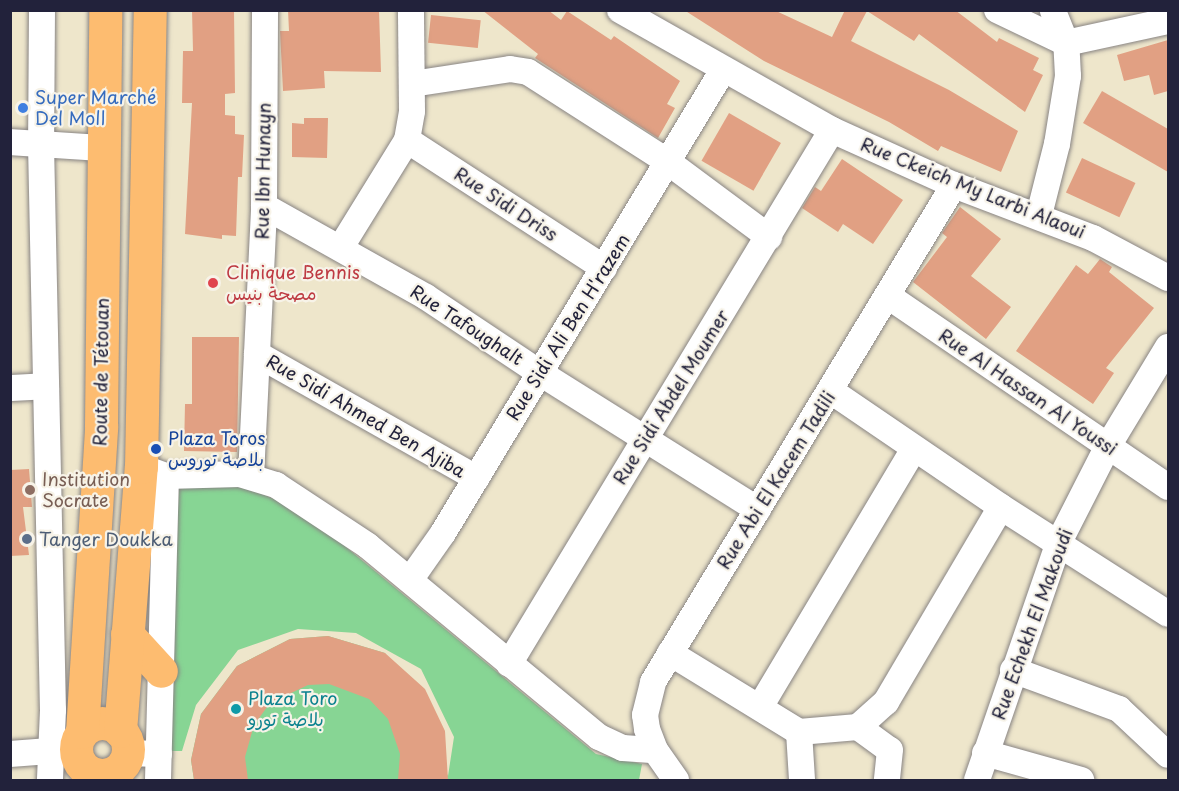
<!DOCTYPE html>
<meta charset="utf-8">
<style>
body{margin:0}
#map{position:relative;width:1179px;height:791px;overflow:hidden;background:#eee6cb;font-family:"Playpen Sans","Playpen Sans Arabic",sans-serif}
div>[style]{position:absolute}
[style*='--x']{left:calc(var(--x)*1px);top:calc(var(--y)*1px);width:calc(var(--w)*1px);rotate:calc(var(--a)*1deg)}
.green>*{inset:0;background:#87d594}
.building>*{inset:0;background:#e1a083;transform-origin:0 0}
.roads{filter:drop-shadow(0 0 2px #888483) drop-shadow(0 0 2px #888483)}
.minor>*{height:26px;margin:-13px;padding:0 13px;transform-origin:13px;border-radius:13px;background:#fff}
.highway>*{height:33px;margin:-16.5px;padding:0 16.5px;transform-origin:16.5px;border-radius:16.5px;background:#fdbc70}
.highway>.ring{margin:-16.5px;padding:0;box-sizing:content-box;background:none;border:33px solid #fdbc70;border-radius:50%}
.dots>*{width:16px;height:16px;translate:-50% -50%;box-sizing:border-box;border:3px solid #f7f3e8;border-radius:50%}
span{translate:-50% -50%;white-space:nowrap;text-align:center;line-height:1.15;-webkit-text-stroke:4.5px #f7f3e8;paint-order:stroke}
.shop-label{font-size:18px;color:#366cbe}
.left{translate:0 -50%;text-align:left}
.street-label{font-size:18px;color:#22223b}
.health-label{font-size:18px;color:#be3a42}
.transit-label{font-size:18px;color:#164399}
.education-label{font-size:18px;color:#785e54}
.service-label{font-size:18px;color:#4e5e75}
.culture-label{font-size:18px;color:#0d838f}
.frame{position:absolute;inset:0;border:12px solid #22223b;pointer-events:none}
</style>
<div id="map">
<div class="green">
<i style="clip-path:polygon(179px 485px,244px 487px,300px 509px,596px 754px,642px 764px,639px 780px,194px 780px,191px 760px,201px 714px,237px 666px,290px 639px,328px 636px,385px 653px,448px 776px,454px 737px,421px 669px,356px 633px,298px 629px,238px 650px,196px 705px,182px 751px,168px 751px)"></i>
</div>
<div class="building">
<i style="clip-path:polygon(192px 10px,234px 10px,235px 93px,225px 94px,225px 115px,235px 116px,235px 134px,244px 135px,242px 177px,238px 177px,236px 236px,222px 235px,222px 239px,185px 234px,192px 103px,182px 103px,183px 51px,193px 51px)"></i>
<i style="clip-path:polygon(288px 10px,379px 10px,381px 72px,324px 71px,325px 88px,283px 91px,280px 31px,289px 31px)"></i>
<i style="clip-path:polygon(482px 10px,548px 10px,561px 20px,567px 11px,611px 40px,614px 36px,680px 81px,667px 104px,675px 108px,658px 138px,535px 58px,538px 54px)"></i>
<i style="clip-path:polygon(684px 10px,774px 10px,832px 37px,845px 10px,955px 10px,997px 42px,999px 38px,1039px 58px,1033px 70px,1043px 75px,1025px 112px,919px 34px,914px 41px,867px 11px,851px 41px,949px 90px,1018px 131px,1001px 172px,941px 146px,938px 151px,889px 122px,764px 61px)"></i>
<i style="left:431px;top:15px;width:50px;height:28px;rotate:6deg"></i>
<i style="clip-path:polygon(1168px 40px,1168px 91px,1154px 95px,1149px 75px,1124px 81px,1117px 55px)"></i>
<i style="clip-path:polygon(1102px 91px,1168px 129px,1168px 172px,1083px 123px)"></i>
<i style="left:729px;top:113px;width:60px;height:55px;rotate:30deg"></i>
<i style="clip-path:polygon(304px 118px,328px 118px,327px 158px,292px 157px,292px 123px,304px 124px)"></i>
<i style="left:1082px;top:158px;width:59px;height:38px;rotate:25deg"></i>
<i style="clip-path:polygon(842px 159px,903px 200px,873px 244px,843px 224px,838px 232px,802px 208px,815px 187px,821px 191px)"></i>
<i style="clip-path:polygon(960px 207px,1001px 239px,971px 276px,1011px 307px,986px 339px,913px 282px,947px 237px,942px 233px)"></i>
<i style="clip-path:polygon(1100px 259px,1112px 267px,1109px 272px,1154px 308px,1106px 368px,1114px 373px,1093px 404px,1016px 351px,1076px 265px,1088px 274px)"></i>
<i style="clip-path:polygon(192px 337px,239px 337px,237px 452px,184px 451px,185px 404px,192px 404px)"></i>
<i style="clip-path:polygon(29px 469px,32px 507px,23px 507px,29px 555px,10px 556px,10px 470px)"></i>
<i style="clip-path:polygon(328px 636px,385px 653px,425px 689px,445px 731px,448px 780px,398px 780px,400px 754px,388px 719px,369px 699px,329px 684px,308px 685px,270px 703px,254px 725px,245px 757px,248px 780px,194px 780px,191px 760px,201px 714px,237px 666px,290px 639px)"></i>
</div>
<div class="roads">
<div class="minor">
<i style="--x:42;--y:10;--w:134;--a:90.4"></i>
<i style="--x:41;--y:144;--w:566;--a:88.79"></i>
<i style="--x:53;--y:710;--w:70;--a:92.5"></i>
<i style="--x:620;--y:10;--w:244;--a:29.5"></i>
<i style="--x:832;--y:130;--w:134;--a:24.3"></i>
<i style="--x:954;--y:185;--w:149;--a:20.9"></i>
<i style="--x:1093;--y:238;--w:85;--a:28.1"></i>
<i style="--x:997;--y:10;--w:76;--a:25.6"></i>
<i style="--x:1066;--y:43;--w:104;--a:-12.2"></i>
<i style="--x:412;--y:84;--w:99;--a:-8.7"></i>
<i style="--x:510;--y:69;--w:18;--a:9"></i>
<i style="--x:528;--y:72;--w:166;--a:32.7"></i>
<i style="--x:668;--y:162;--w:126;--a:36.6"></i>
<i style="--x:407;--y:140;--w:235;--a:33"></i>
<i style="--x:10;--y:142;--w:94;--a:3.7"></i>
<i style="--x:264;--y:206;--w:186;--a:29.3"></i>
<i style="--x:426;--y:297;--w:137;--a:33.7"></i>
<i style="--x:540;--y:373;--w:257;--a:32.1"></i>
<i style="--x:1039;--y:215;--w:73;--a:-75.8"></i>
<i style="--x:1057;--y:144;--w:69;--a:-80.8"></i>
<i style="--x:1068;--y:76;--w:33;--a:-93"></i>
<i style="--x:1066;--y:43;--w:35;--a:-112"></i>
<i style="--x:341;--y:247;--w:126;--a:-58.3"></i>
<i style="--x:407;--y:140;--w:29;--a:-80"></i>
<i style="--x:412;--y:111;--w:101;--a:-90.6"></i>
<i style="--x:888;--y:296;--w:339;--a:34.3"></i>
<i style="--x:257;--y:354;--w:252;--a:29.5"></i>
<i style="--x:10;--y:388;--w:36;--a:-3"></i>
<i style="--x:831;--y:391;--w:206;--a:34.3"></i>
<i style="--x:1001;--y:507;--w:198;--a:32.6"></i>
<i style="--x:141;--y:467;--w:27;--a:20"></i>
<i style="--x:166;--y:476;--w:74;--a:-1.5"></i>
<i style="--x:240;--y:474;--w:38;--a:17"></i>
<i style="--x:276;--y:485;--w:110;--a:33.5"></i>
<i style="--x:368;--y:546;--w:300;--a:39.6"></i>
<i style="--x:599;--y:737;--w:26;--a:25"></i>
<i style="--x:623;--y:748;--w:32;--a:4"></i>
<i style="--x:251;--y:476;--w:270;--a:-87.2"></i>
<i style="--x:264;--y:206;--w:196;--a:-89.7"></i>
<i style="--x:410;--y:580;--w:57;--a:-54.9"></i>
<i style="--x:443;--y:533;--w:541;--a:-58.84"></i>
<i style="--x:670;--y:653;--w:151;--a:31.5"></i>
<i style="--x:799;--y:732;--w:59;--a:-4.8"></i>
<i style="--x:858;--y:727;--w:38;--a:-42"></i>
<i style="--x:886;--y:702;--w:226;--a:-59.5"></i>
<i style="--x:509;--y:664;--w:624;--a:-58.83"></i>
<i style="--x:1013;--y:670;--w:113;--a:20.2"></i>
<i style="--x:1119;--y:709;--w:67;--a:43.2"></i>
<i style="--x:760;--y:707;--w:300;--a:-59.2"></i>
<i style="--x:858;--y:727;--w:39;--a:36"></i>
<i style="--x:890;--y:750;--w:30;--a:96"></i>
<i style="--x:799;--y:732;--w:48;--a:86.4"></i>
<i style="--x:127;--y:753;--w:32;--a:2"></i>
<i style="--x:985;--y:753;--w:100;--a:15.7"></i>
<i style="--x:10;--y:754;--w:66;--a:-4.3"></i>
<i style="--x:158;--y:780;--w:304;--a:-88.5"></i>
<i style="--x:676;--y:780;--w:37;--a:-125"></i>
<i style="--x:655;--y:750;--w:22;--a:-111"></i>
<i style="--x:647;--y:729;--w:14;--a:-98"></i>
<i style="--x:645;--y:715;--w:34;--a:-76"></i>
<i style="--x:653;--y:682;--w:581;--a:-58.8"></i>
<i style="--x:977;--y:780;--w:252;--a:-71"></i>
<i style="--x:1059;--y:542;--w:108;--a:-63"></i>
<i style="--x:1108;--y:446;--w:116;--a:-58.8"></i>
</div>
<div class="highway">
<i style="--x:127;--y:634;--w:50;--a:47.4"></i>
<i class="ring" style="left:76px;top:723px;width:19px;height:19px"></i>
<i style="--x:120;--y:731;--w:265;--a:-85.5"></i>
<i style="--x:141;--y:467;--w:457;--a:-88.9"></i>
<i style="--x:82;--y:732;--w:307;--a:-86.4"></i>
<i style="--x:101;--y:426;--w:416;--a:-89.4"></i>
</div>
</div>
<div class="dots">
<i style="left:23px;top:108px;background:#3f7fe0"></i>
<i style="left:213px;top:283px;background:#e0444e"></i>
<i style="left:156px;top:449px;background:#1a4fb4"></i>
<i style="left:30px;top:490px;background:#8d6e63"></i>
<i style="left:27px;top:539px;background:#5c6f8a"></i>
<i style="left:236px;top:709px;background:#0f9aa8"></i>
</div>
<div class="shop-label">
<span class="left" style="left:35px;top:108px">Super Marché<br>Del Moll</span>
</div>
<div class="street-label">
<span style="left:263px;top:171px;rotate:-89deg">Rue Ibn Hunayn</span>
<span style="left:973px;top:188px;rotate:22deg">Rue Ckeich My Larbi Alaoui</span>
<span style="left:506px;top:204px;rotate:33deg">Rue Sidi Driss</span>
<span style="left:467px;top:325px;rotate:33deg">Rue Tafoughalt</span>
<span style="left:568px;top:327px;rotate:-58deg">Rue Sidi Ali Ben H'razem</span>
<span style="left:101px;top:372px;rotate:-89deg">Route de Tétouan</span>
<span style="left:1028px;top:392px;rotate:34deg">Rue Al Hassan Al Youssi</span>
<span style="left:671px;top:397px;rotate:-58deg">Rue Sidi Abdel Moumer</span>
<span style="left:366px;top:416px;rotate:30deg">Rue Sidi Ahmed Ben Ajiba</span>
<span style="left:776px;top:480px;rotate:-58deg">Rue Abi El Kacem Tadili</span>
<span style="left:1032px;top:624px;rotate:-70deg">Rue Echekh El Makoudi</span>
</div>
<div class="health-label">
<span class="left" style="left:226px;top:283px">Clinique Bennis<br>مصحة بنيس</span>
</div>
<div class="transit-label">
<span class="left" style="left:168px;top:449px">Plaza Toros<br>بلاصة توروس</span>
</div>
<div class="education-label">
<span class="left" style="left:42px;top:490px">Institution<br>Socrate</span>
</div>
<div class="service-label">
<span class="left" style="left:39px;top:539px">Tanger Doukka</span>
</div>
<div class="culture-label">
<span class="left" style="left:248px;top:709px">Plaza Toro<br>بلاصة تورو</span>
</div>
<div class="frame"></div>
</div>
